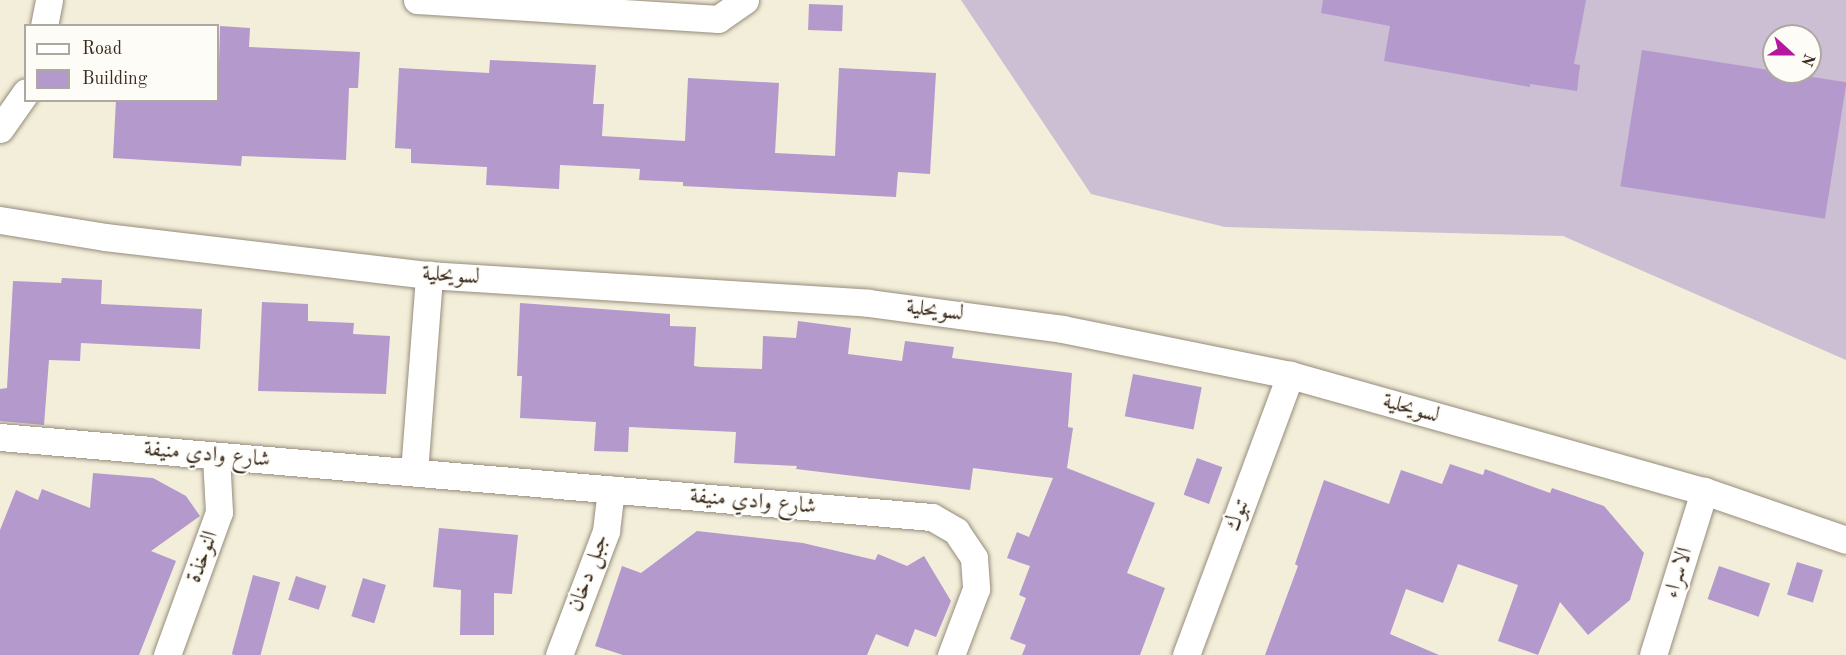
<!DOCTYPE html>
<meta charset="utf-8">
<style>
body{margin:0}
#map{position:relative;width:1846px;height:655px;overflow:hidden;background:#f2eed9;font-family:"Old Standard TT",Amiri,serif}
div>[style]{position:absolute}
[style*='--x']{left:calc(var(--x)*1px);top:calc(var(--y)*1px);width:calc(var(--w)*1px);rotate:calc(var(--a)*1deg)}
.industrial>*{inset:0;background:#ccbed3}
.building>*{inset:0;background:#b499cd;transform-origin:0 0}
.roads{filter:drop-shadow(0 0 2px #968c7c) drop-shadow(0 0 2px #968c7c)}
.street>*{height:27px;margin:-13.5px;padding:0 13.5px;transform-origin:13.5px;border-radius:13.5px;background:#fff}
span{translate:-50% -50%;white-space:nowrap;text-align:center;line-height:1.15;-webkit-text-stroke:4.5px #fdfcf7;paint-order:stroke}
.street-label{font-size:22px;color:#3b2a1e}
.legend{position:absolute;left:24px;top:24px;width:195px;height:78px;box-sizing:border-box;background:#fdfcf7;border:2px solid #afa8a0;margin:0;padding:8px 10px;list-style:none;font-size:18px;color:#3b2a1e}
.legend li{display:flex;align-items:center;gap:12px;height:30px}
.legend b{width:30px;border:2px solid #afa8a0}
.north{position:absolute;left:1762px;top:24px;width:60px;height:60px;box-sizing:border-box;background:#fdfcf7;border:2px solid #afa8a0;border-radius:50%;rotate:111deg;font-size:16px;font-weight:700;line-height:24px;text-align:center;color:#3b2a1e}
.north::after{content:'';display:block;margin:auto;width:21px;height:27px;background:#b5179e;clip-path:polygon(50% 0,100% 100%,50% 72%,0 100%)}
</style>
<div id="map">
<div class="industrial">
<i style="clip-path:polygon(evenodd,961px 0,1846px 0,1846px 360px,1563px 236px,1225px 227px,1091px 194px,961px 0,1774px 36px,1810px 36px,1810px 72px,1774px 72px,1774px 36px)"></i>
</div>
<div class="building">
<i style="clip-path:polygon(1323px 0,1586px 0,1574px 64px,1580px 65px,1577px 91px,1530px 84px,1530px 87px,1384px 61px,1390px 26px,1321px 13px)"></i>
<i style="left:809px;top:4px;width:34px;height:26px;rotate:2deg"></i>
<i style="clip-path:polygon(220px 26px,250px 28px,249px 47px,360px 52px,358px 88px,349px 88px,346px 160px,242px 156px,241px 166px,113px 158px,116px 100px,218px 100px)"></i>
<i style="left:1642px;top:50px;width:207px;height:138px;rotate:9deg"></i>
<i style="clip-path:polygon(490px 60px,596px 65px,593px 104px,604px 104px,602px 136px,685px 141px,688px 78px,779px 83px,775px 153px,835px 156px,839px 68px,936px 73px,930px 174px,898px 172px,896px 197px,683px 186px,683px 182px,639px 180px,640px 169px,560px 165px,559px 189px,486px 185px,487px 167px,411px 163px,411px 149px,395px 148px,399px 68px,489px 73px)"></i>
<i style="clip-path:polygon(62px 278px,102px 280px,101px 304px,202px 309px,200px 349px,81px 343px,80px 361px,49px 360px,44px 425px,0 421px,0 389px,7px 388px,13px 281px,61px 283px)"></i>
<i style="clip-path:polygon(262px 302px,308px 304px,308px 321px,354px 323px,353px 334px,390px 336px,386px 394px,258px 391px)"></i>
<i style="clip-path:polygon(520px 303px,670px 314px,670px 326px,696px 327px,694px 366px,701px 367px,762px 369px,763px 336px,796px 338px,798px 321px,851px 328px,848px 354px,902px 361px,905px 341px,954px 347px,952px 358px,1072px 373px,1068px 427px,1073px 428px,1067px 468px,1155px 503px,1127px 573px,1165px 588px,1140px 655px,1022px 655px,1026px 645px,1010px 639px,1026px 598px,1019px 595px,1030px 566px,1007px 558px,1017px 532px,1029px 537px,1053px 478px,973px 468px,970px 490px,796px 469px,797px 466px,734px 463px,736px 432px,629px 427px,628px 452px,594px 451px,596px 422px,520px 418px,522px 376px,517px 376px)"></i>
<i style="left:1133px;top:374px;width:70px;height:43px;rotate:11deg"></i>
<i style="left:1197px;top:458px;width:27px;height:39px;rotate:20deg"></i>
<i style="clip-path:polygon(1450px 464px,1483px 475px,1485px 469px,1550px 493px,1552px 488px,1604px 506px,1644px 553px,1630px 600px,1588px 635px,1560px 602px,1538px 655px,1498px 641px,1518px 585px,1458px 564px,1443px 603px,1406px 589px,1390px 634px,1439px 655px,1265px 655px,1298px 566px,1295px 564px,1324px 480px,1389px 504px,1401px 470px,1442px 484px)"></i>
<i style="clip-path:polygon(93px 473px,153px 478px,186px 496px,200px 516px,151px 551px,176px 561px,139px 655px,0 655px,0 530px,16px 490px,38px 500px,42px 489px,90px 508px)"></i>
<i style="clip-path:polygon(439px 528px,518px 535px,512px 594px,494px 593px,494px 635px,460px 635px,461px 590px,433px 587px)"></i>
<i style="clip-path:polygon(697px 531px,803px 543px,875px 560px,878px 554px,907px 566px,924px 556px,951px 601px,936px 637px,915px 629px,908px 647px,876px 634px,867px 655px,623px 655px,595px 646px,622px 566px,641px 573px)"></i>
<i style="left:1797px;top:562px;width:27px;height:34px;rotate:17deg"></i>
<i style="left:1719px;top:566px;width:54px;height:35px;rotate:19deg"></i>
<i style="left:253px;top:575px;width:28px;height:82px;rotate:15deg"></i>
<i style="left:296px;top:576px;width:32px;height:25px;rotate:18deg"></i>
<i style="left:363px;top:578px;width:24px;height:40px;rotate:17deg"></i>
</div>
<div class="roads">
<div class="street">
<i style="--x:417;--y:0;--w:302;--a:3.6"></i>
<i style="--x:718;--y:19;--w:33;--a:-35"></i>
<i style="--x:44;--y:26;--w:26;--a:-79"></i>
<i style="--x:0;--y:129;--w:45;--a:-54.9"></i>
<i style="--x:0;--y:220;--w:106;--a:9.2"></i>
<i style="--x:105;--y:237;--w:326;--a:6.7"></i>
<i style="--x:429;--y:275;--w:440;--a:3.6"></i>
<i style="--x:868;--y:303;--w:196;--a:7.6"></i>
<i style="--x:1062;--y:329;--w:233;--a:11.4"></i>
<i style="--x:1290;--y:375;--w:430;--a:15.7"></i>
<i style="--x:1704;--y:491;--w:150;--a:19"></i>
<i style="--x:0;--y:437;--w:935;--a:4.91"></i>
<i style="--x:932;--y:517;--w:28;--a:30"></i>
<i style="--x:956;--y:531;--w:32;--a:56"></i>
<i style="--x:974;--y:558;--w:31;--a:86"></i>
<i style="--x:976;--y:589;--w:71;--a:110.7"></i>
<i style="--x:414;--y:472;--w:198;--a:-85.6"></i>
<i style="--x:167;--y:655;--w:152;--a:-70"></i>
<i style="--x:219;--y:512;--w:56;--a:-93.1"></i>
<i style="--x:559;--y:655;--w:133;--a:-69.2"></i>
<i style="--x:606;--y:531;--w:42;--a:-83.2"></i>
<i style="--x:1186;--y:655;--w:299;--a:-69.6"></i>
<i style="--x:1653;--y:655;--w:172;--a:-72.7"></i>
</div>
</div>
<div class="street-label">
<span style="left:451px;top:276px;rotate:4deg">لسويحلية</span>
<span style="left:935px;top:311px;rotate:7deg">لسويحلية</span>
<span style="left:1411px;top:409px;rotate:16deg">لسويحلية</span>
<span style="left:207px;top:455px;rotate:5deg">شارع وادي منيفة</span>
<span style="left:753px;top:502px;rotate:5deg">شارع وادي منيفة</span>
<span style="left:1238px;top:515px;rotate:-70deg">تبوك</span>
<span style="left:203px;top:557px;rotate:-70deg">النوخذة</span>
<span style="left:589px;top:573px;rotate:-70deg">جبل دخان</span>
<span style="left:1679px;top:573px;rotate:-73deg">الاسراء</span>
</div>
<ul class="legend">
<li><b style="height:8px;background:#fff"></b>Road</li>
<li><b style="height:16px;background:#b499cd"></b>Building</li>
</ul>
<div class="north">N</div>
</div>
